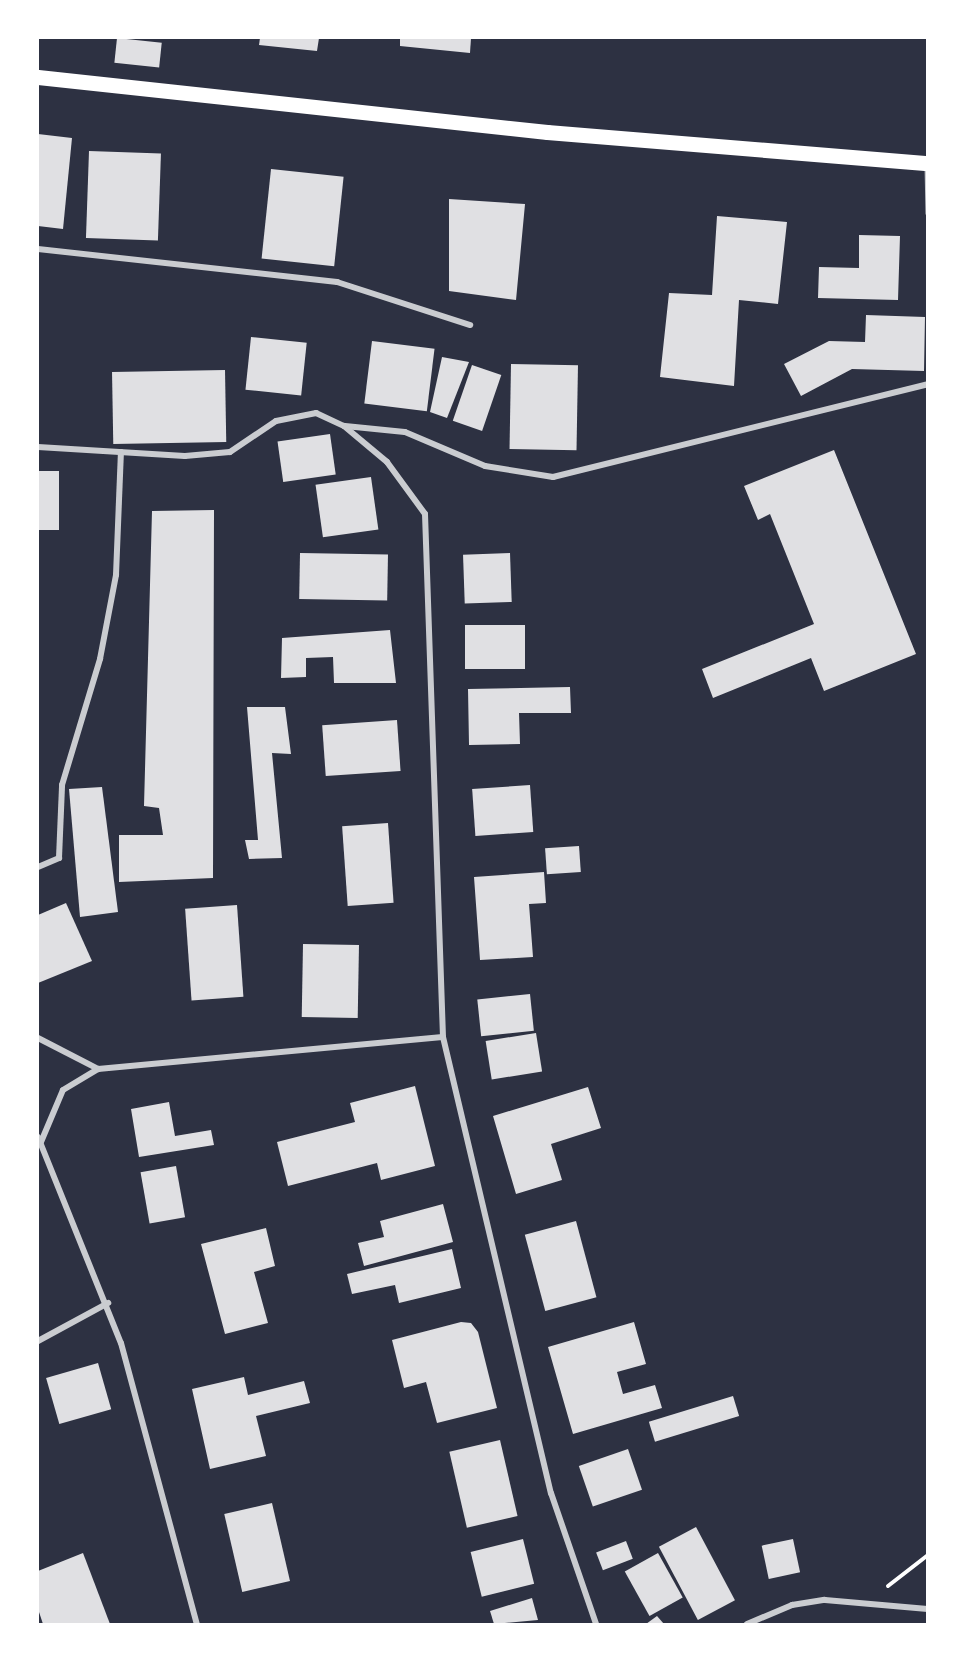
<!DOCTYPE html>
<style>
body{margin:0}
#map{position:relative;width:965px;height:1662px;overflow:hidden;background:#2d3142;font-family:Helvetica,sans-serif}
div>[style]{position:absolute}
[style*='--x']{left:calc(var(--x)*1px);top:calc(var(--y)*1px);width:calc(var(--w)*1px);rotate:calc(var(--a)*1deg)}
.building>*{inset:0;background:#e0e0e3;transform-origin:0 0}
.path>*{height:4px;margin:-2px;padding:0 2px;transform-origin:2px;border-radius:2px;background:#fff}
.service>*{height:4.5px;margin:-2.25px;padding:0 2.25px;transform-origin:2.25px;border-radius:2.25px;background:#caccd0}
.minor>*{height:6px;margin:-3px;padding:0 3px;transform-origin:3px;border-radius:3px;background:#caccd0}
.primary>*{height:15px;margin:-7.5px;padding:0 7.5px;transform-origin:7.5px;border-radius:7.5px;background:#fff}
span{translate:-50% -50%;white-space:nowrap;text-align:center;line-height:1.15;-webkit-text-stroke:6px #fff;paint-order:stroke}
.frame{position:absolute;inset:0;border:39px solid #fff;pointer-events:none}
</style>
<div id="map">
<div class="building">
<i style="left:117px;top:38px;width:45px;height:25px;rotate:6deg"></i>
<i style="clip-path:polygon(260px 38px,319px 38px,317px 51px,259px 45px)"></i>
<i style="clip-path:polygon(400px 38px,471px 38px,470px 53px,400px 46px)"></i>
<i style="clip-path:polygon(38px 134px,72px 138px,63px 229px,38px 226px)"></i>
<i style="left:89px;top:151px;width:72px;height:87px;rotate:2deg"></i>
<i style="left:271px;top:169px;width:73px;height:90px;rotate:6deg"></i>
<i style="clip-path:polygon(449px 199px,525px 204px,516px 300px,449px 291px)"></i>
<i style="clip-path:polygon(717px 216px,787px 222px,778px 304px,739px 300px,734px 386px,660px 377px,669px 293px,712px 295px)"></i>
<i style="clip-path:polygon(859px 235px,900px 236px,898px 300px,818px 298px,819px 267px,859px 268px)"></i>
<i style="clip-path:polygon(866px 315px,925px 317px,924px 371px,852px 369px,801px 396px,784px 364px,829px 341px,865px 342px)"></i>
<i style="left:251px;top:337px;width:56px;height:53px;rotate:6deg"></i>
<i style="left:372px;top:341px;width:63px;height:63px;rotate:7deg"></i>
<i style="clip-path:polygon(442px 357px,469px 362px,447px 418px,430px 412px)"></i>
<i style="left:511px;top:364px;width:67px;height:85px;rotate:1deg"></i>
<i style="left:472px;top:365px;width:31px;height:59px;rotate:19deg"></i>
<i style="left:225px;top:370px;width:72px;height:113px;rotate:89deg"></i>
<i style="left:330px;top:434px;width:41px;height:53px;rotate:82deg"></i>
<i style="clip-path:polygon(834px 450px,916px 654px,824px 691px,811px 658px,713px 698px,702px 669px,814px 624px,770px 514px,758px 520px,744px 486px)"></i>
<i style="left:38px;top:471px;width:21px;height:59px"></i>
<i style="left:371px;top:477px;width:53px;height:56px;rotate:82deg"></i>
<i style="clip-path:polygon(214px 510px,213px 878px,119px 882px,119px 835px,163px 835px,159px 808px,144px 806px,152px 511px)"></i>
<i style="left:300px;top:553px;width:88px;height:46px;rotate:1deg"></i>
<i style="left:510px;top:553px;width:49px;height:47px;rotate:88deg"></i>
<i style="left:525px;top:625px;width:44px;height:60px;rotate:90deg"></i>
<i style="clip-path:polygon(390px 630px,396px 683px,334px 683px,333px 657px,306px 658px,306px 677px,281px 678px,282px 638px)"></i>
<i style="clip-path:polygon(570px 687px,571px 713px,519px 713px,520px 744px,469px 745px,468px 689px)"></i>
<i style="clip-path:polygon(247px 707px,285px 707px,291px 754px,272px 753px,282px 858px,249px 859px,245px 840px,258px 840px)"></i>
<i style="left:397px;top:720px;width:51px;height:75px;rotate:86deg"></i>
<i style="left:530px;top:785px;width:47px;height:58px;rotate:86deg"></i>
<i style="clip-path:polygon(102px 787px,118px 912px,80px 917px,69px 789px)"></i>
<i style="left:388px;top:823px;width:80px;height:46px;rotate:86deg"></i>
<i style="left:579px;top:846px;width:26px;height:34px;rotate:86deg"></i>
<i style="clip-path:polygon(544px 872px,546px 903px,529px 904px,533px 957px,480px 960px,474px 877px)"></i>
<i style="clip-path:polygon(66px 903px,92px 961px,38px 983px,38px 915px)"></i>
<i style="left:237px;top:905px;width:92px;height:52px;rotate:86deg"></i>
<i style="left:303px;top:944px;width:56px;height:73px;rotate:1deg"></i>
<i style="left:530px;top:994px;width:37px;height:53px;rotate:84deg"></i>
<i style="left:536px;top:1033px;width:39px;height:51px;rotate:81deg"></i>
<i style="clip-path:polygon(415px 1086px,435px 1166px,381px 1180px,377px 1163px,288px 1186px,277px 1142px,355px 1122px,350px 1103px)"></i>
<i style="clip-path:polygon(588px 1087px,601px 1128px,551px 1144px,562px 1180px,516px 1194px,493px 1116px)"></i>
<i style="clip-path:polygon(169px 1102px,175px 1136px,211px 1130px,214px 1145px,139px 1157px,131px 1109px)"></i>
<i style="left:176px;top:1166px;width:52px;height:36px;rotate:80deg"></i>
<i style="clip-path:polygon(443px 1204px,453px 1242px,364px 1266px,358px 1243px,384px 1237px,380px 1221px)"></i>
<i style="left:576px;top:1221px;width:79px;height:53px;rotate:75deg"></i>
<i style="clip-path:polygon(266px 1228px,275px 1266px,254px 1272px,268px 1323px,225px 1334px,201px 1244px)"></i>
<i style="clip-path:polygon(452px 1249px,461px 1288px,399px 1303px,395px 1285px,352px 1294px,347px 1274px)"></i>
<i style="clip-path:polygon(461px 1322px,471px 1323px,478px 1332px,497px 1408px,437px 1423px,426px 1382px,404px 1388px,392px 1340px)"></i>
<i style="clip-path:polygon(634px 1322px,646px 1364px,617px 1372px,623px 1394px,655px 1385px,662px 1408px,573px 1434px,548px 1347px)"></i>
<i style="left:98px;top:1363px;width:48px;height:54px;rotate:74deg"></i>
<i style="clip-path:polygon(244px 1377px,248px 1395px,304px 1381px,310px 1403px,256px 1416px,266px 1456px,210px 1469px,192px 1389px)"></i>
<i style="left:733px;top:1396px;width:21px;height:88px;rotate:73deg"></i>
<i style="left:500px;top:1440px;width:78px;height:52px;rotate:77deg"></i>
<i style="left:628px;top:1449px;width:43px;height:52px;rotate:71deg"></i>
<i style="left:272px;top:1503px;width:80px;height:49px;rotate:77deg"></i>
<i style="left:696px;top:1527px;width:83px;height:42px;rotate:62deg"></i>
<i style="left:523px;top:1539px;width:46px;height:54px;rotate:76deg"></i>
<i style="left:793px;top:1539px;width:34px;height:32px;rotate:78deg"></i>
<i style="left:626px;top:1541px;width:19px;height:32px;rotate:69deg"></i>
<i style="clip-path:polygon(83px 1553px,110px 1624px,43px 1624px,38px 1609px,38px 1571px)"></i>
<i style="left:658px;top:1553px;width:51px;height:38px;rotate:61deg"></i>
<i style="clip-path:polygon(532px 1598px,538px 1620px,494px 1624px,490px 1611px)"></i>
<i style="clip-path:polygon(657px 1616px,664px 1624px,646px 1624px)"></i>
</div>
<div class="path">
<i style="--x:888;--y:1586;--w:51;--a:-37.8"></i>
</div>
<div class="service">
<i style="--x:927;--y:165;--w:48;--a:88.8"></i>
</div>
<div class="minor">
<i style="--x:38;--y:249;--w:301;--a:6.3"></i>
<i style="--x:337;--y:282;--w:140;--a:17.9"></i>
<i style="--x:345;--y:426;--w:60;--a:5.7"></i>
<i style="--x:405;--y:432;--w:87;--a:23"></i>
<i style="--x:485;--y:466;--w:69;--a:9.2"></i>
<i style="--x:553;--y:477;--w:386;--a:-13.9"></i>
<i style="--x:38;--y:447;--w:147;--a:3.5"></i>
<i style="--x:185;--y:456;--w:45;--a:-5.1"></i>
<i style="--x:230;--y:452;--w:55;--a:-34"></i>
<i style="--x:276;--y:421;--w:41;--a:-11.3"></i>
<i style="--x:316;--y:413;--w:31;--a:25"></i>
<i style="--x:344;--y:426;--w:56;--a:39.9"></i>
<i style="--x:387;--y:462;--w:64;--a:53.8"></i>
<i style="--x:425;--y:514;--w:523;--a:88.03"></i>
<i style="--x:443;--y:1037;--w:469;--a:76.7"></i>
<i style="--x:551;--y:1493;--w:139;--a:71"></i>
<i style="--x:38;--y:867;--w:23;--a:-23"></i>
<i style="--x:59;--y:858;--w:73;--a:-87.6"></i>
<i style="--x:62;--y:785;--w:132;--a:-73.2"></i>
<i style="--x:100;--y:659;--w:86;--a:-79.2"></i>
<i style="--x:116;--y:575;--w:123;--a:-87.7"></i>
<i style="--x:38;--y:1038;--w:68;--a:27.3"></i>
<i style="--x:38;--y:1137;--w:222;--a:68.1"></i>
<i style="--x:121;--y:1343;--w:291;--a:74.9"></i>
<i style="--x:41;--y:1142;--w:56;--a:-67.1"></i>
<i style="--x:63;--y:1090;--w:41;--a:-31"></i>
<i style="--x:98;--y:1069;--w:346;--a:-5.3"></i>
<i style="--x:38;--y:1341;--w:80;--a:-28.5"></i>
<i style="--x:747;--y:1624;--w:49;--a:-22.9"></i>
<i style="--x:792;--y:1605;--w:33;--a:-9"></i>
<i style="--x:825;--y:1600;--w:103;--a:5"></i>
</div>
<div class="primary">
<i style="--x:38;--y:77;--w:512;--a:6.17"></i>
<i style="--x:547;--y:132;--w:382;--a:4.7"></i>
</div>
<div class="frame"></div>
</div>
